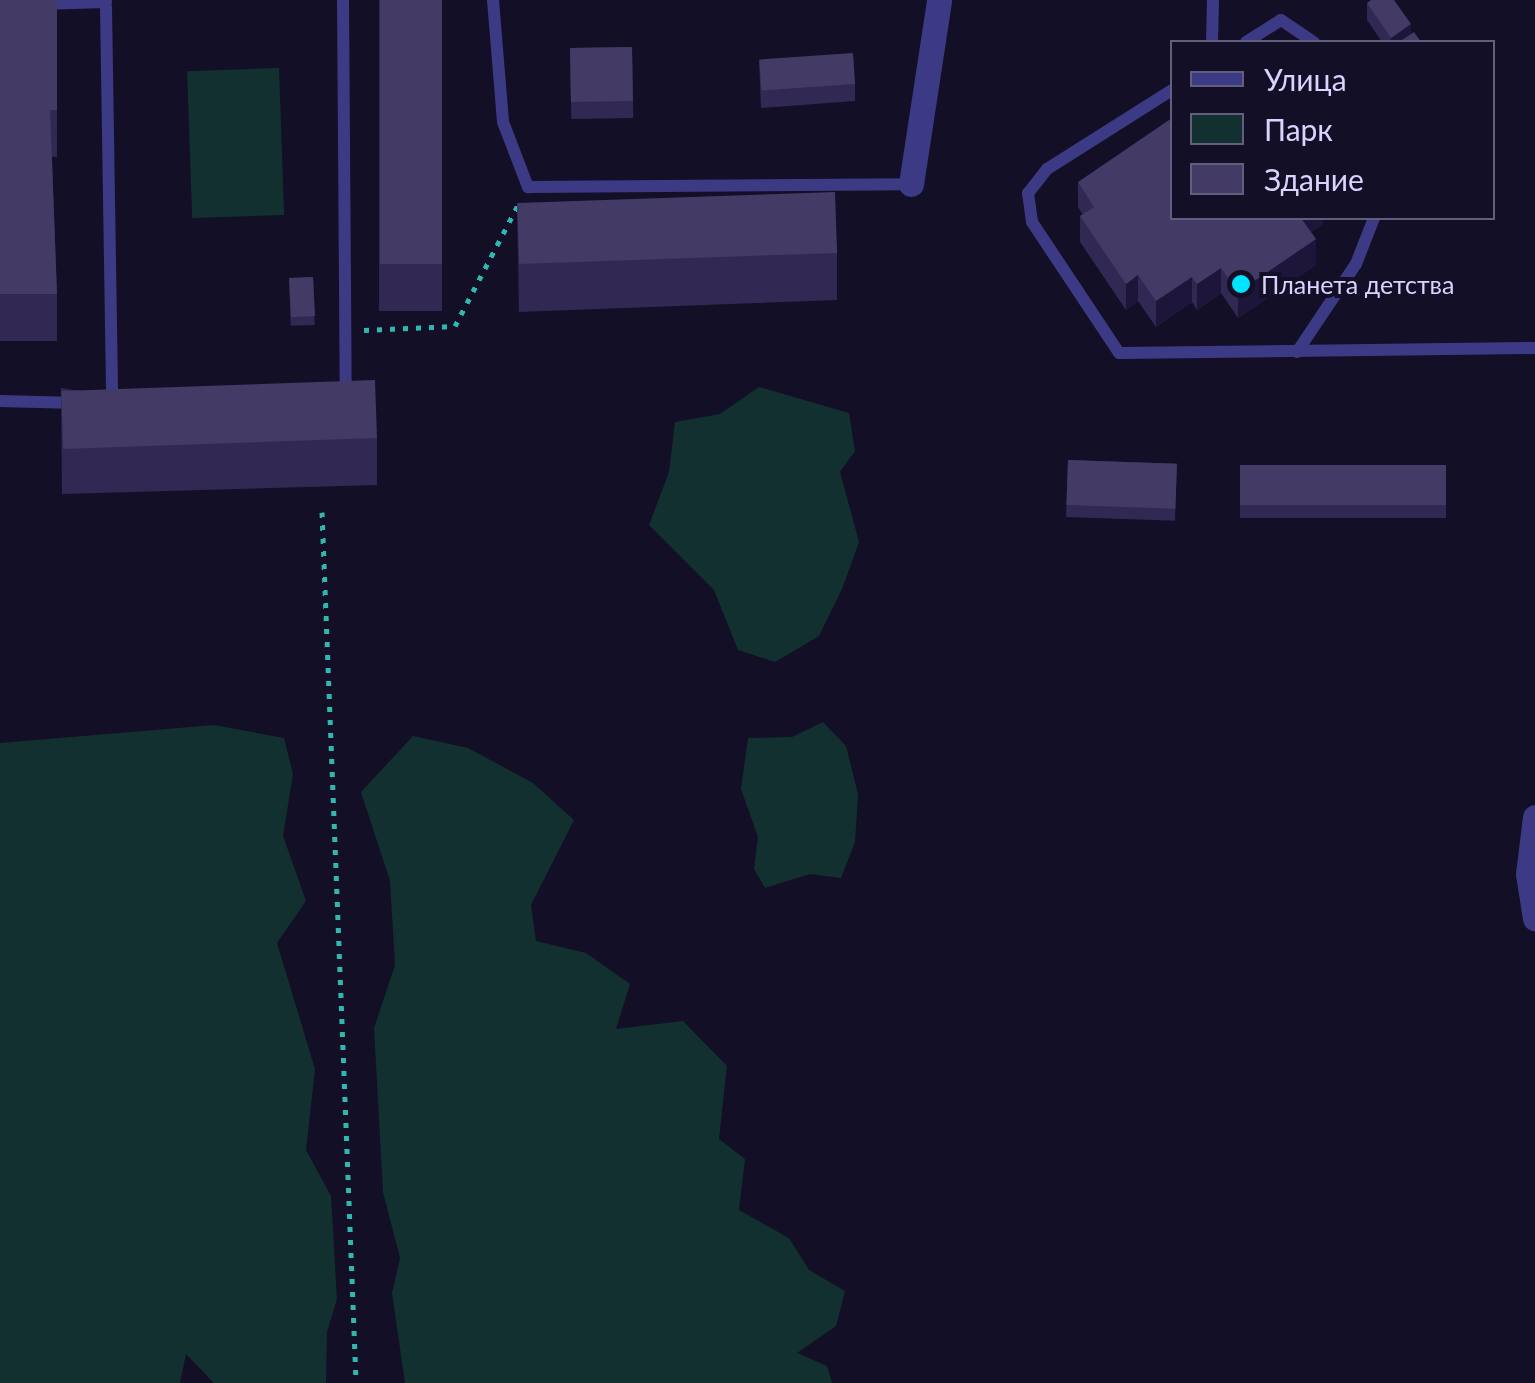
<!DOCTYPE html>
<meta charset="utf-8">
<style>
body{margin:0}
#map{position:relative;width:1535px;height:1383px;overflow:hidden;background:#130f26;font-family:Lato,sans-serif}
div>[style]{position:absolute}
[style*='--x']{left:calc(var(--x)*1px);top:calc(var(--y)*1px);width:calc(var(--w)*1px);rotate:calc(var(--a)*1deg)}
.green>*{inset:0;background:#12302f;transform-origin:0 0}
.path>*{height:5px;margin-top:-2.5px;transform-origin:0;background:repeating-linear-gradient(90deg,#2fb8b0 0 5px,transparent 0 13px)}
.lane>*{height:12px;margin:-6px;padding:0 6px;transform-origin:6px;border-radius:6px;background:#3d3a85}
.street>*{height:25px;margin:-12.5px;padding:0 12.5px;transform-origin:12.5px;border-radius:12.5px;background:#3d3a85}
.wall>*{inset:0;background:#312854;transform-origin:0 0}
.shaded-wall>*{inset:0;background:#1d163a}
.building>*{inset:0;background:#433a66;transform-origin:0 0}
.dots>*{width:28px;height:28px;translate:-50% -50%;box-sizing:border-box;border:5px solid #130f26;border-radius:50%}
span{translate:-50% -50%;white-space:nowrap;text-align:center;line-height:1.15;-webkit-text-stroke:8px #130f26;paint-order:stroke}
.poi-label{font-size:25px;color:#d9d4ff}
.left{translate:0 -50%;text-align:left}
.legend{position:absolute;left:1170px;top:40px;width:325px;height:180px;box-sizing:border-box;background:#130f26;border:2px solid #625e7d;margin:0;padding:12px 18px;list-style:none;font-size:30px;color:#d9d4ff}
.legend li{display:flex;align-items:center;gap:20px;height:50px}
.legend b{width:50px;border:2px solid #625e7d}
</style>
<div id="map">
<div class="green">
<i style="left:279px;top:68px;width:147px;height:92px;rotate:88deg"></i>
<i style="clip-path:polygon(759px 387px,849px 413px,855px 451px,840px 472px,859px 542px,842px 589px,819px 636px,775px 662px,738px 650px,714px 590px,649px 525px,669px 472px,675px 422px,720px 414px)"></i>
<i style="clip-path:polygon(823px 722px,846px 746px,858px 794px,855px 842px,841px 878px,810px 874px,765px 888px,754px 869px,758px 837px,741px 789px,748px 738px,792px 737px)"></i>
<i style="clip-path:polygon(214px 725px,284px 738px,293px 774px,283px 836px,306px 901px,277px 943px,315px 1069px,306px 1150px,331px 1196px,337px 1299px,327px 1332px,326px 1383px,214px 1383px,186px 1354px,180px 1383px,0 1383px,0 743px)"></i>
<i style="clip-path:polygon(413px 736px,468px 748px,533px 783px,574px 820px,531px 905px,536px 941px,586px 953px,630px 984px,616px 1029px,683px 1021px,727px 1066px,719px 1139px,745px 1159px,739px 1210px,789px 1238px,809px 1270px,845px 1291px,836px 1326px,797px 1353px,827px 1366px,832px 1383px,405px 1383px,392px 1293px,400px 1258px,383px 1192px,374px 1028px,395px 965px,390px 881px,361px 792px)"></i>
</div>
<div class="path">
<i style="--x:364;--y:330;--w:91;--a:-2.5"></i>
<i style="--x:455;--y:326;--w:139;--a:-62.5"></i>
<i style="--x:322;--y:512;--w:872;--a:87.76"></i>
</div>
<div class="lane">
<i style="--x:343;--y:0;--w:394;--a:89.6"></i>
<i style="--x:493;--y:0;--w:122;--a:85.3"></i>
<i style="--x:503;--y:122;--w:70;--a:69"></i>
<i style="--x:528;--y:187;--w:383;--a:-0.4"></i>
<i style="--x:40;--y:4;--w:66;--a:-1.7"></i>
<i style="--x:106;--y:7;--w:396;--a:89.1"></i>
<i style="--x:1212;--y:42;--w:42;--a:-88.6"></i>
<i style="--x:1246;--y:42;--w:41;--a:-32.2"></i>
<i style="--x:1281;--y:20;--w:40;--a:34"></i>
<i style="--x:1172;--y:90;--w:148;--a:147.7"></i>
<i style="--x:1047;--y:169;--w:31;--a:128"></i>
<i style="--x:1028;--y:193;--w:29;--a:82"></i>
<i style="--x:1032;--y:222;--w:157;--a:56.4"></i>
<i style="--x:1119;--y:353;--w:416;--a:-0.7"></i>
<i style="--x:1297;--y:352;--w:106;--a:-56.2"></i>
<i style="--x:1356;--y:264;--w:49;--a:-68.6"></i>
<i style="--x:0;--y:401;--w:77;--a:1.5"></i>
</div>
<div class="street">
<i style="--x:911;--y:184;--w:186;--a:-81.3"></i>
<i style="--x:1535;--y:817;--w:57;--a:97"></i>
<i style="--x:1528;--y:874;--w:45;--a:81"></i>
</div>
<div class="wall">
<i style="clip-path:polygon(0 0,57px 0,57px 157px,52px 157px,57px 294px,57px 341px,0 341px)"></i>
<i style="left:379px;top:0;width:63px;height:311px"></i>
<i style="clip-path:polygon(1367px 3px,1411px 34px,1421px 42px,1382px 42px,1367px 20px)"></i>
<i style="left:632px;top:47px;width:71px;height:62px;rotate:89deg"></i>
<i style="clip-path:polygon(759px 61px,855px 84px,855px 101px,761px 108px)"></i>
<i style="clip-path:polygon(1078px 182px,1323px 218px,1323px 224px,1311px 232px,1316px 265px,1238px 318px,1221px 293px,1197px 310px,1192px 302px,1156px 327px,1138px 301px,1126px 310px,1080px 242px,1080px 216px,1083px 215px,1078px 207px)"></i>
<i style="clip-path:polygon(517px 204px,837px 253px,837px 300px,519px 312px)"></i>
<i style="left:313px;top:277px;width:48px;height:24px;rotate:88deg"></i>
<i style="clip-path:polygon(61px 388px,377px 438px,377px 485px,62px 494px)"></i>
<i style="left:1068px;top:460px;width:109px;height:57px;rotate:2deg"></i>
<i style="left:1240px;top:465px;width:206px;height:53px"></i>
</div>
<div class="shaded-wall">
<i style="clip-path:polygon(1411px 24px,1411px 41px,1391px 42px,1391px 38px)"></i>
<i style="clip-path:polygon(1299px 218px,1323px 218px,1323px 224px,1299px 240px)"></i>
<i style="clip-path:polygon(1316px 239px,1316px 265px,1238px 318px,1238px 292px)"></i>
<i style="clip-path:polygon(1221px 268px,1221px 293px,1197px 310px,1197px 284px)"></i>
<i style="clip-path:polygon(1138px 275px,1138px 301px,1126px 310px,1126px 284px)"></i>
<i style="clip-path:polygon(1192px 277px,1192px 302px,1156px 327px,1156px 301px)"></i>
</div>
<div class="building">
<i style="clip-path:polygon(0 0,57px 0,57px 110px,50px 110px,57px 294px,0 294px)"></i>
<i style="left:380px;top:0;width:62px;height:264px"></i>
<i style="clip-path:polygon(1371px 0,1394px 0,1411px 24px,1391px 38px,1367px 3px)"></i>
<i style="clip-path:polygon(1414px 32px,1421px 42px,1399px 42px)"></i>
<i style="left:632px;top:47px;width:54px;height:62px;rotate:89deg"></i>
<i style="left:853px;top:53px;width:31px;height:94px;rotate:86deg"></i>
<i style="clip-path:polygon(1172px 118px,1172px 218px,1301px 218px,1316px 239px,1238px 292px,1221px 268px,1197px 284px,1192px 277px,1156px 301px,1138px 275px,1126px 284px,1080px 216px,1094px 207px,1078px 182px)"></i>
<i style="left:835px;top:192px;width:61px;height:318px;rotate:88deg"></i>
<i style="left:313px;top:277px;width:39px;height:24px;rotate:87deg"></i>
<i style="left:375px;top:380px;width:58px;height:314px;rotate:88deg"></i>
<i style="left:1068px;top:460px;width:109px;height:45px;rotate:2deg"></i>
<i style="left:1240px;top:465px;width:206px;height:40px"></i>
</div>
<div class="dots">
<i style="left:1241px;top:284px;background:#00e5ff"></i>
</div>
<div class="poi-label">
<span class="left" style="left:1261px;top:284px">Планета детства</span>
</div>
<ul class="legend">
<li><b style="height:12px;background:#3d3a85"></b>Улица</li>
<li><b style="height:28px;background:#12302f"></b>Парк</li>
<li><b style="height:28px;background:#433a66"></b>Здание</li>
</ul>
</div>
